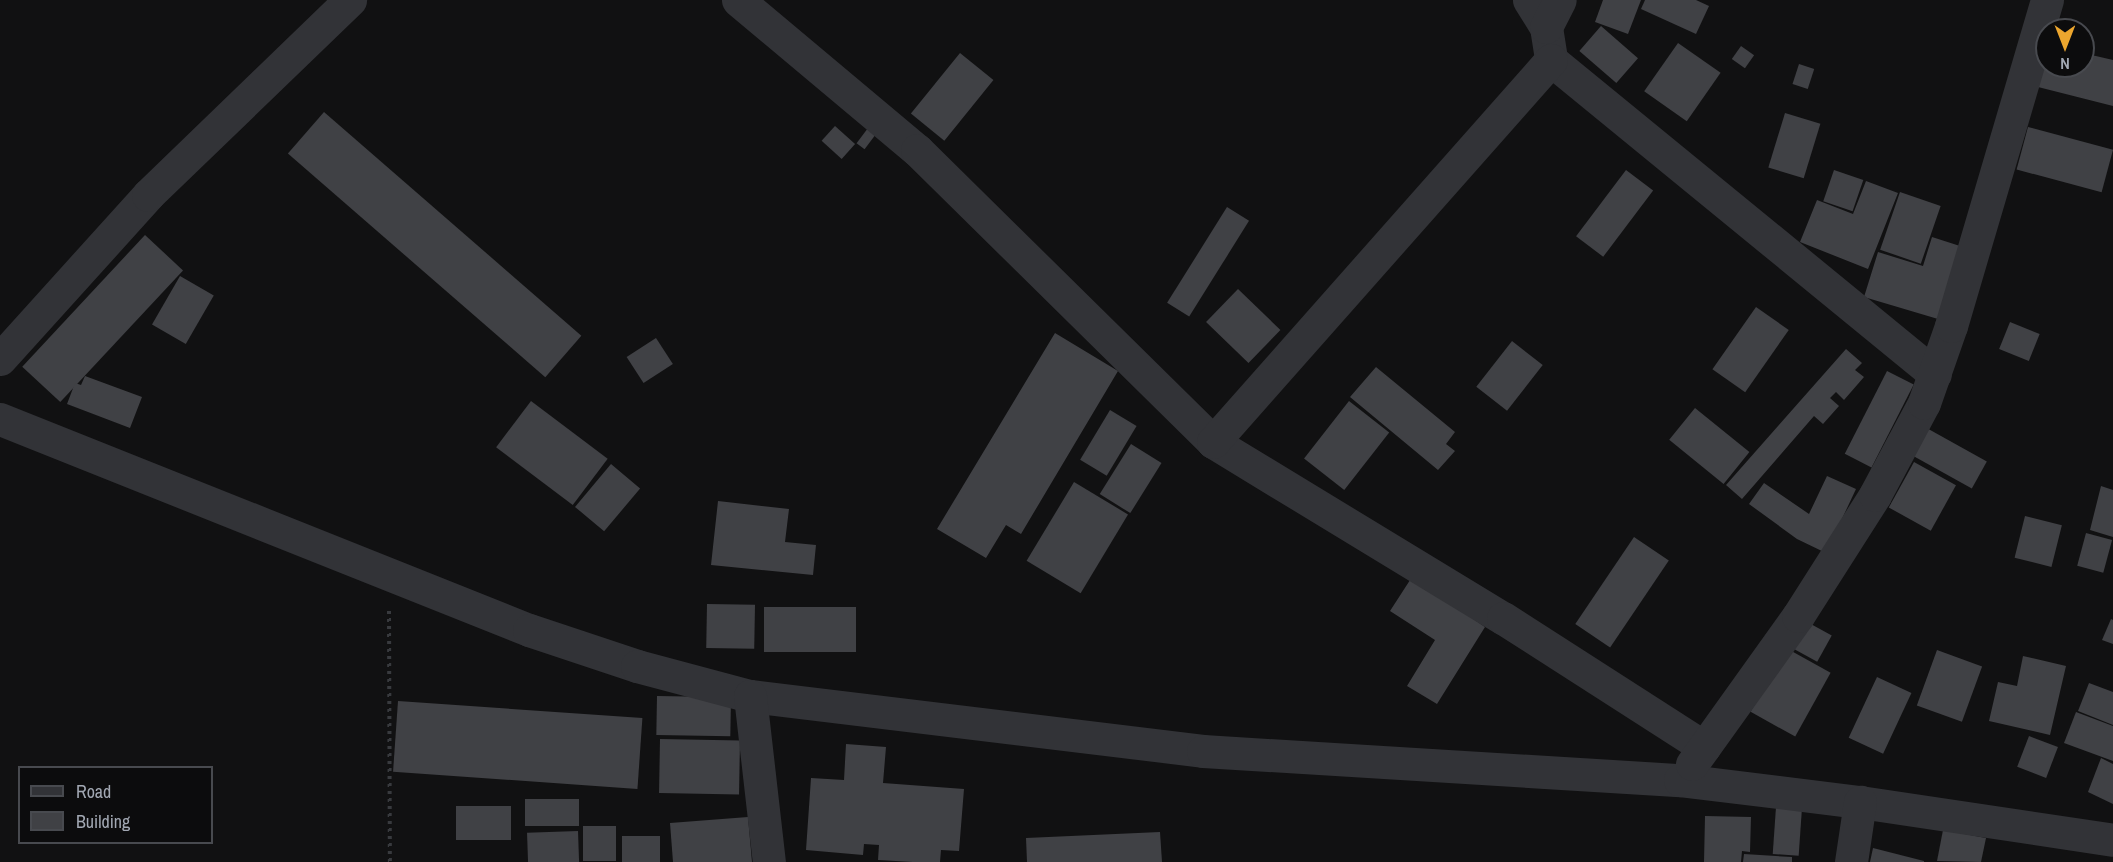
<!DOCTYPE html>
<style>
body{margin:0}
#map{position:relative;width:2113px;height:862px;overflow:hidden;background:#111112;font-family:"Archivo Narrow",sans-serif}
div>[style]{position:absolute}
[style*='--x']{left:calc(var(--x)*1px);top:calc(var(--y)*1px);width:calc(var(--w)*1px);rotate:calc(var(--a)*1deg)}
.building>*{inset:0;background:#404145;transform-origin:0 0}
.path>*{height:4px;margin-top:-2px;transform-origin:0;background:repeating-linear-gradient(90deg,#383a3e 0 3px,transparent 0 7.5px)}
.minor>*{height:33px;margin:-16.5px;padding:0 16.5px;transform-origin:16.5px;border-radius:16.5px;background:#323337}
span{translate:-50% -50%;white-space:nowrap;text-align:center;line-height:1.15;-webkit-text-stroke:6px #0c0c0d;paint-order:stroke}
.legend{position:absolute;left:18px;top:766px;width:195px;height:78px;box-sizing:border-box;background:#0c0c0d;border:2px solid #484a4f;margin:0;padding:8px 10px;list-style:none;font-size:18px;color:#a2a8b3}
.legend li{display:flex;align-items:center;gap:12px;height:30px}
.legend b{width:30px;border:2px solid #484a4f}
.north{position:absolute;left:2035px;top:18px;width:60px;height:60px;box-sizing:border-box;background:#0c0c0d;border:2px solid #484a4f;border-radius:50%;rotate:180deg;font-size:16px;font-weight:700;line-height:24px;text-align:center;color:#a2a8b3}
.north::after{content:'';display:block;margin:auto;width:21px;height:27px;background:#eca62e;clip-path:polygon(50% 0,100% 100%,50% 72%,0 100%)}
</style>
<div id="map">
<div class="building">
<i style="clip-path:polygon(1603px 0,1641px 0,1628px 34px,1595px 22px)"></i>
<i style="clip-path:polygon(1645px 0,1696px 0,1709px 6px,1696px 34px,1641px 9px)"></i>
<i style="left:1601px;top:26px;width:49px;height:33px;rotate:41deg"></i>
<i style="left:1678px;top:43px;width:52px;height:59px;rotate:35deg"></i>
<i style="left:1741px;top:46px;width:16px;height:16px;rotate:35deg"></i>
<i style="left:960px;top:53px;width:43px;height:78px;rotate:39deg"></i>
<i style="clip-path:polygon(2083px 53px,2113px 60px,2113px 106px,2038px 87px,2047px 55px,2047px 66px,2083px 66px)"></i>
<i style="left:1799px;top:64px;width:16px;height:21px;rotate:18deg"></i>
<i style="left:324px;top:112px;width:341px;height:55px;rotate:41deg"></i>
<i style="left:1785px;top:113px;width:37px;height:57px;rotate:17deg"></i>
<i style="left:835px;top:126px;width:27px;height:20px;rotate:42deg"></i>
<i style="left:2028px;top:127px;width:88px;height:44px;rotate:15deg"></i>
<i style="left:868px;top:128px;width:10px;height:19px;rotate:37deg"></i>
<i style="left:1626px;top:170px;width:34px;height:83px;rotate:37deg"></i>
<i style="left:1834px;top:170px;width:31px;height:33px;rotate:19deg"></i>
<i style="clip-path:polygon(1866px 181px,1898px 193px,1868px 269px,1800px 242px,1817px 200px,1853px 214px)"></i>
<i style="left:1900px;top:192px;width:43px;height:61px;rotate:19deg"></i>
<i style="left:1227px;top:207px;width:26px;height:113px;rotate:32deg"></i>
<i style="left:145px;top:235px;width:52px;height:180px;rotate:43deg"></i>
<i style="clip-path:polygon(1932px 237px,1960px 246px,1938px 319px,1864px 297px,1878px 252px,1923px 266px)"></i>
<i style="left:180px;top:276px;width:39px;height:56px;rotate:30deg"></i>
<i style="left:1238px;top:289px;width:59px;height:46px;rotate:44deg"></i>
<i style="left:1756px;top:307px;width:40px;height:76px;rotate:35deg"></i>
<i style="left:2010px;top:322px;width:32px;height:29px;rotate:22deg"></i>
<i style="clip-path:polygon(1055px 333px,1118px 371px,1021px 534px,1006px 525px,986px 558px,937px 529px)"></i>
<i style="left:656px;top:338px;width:31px;height:35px;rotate:57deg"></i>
<i style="left:1512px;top:341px;width:39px;height:58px;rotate:38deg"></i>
<i style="clip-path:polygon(1846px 349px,1862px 363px,1855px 370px,1864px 377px,1844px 400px,1836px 392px,1830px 398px,1839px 406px,1823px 424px,1814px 416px,1742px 499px,1726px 485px)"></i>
<i style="clip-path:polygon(1376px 367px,1455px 432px,1446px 444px,1455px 451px,1438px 470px,1350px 397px)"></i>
<i style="left:1887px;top:371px;width:30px;height:93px;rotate:27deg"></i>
<i style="clip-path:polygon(85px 376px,142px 397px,130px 428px,67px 404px,75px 383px,81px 385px)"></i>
<i style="left:531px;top:401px;width:96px;height:58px;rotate:37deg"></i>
<i style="left:1349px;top:401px;width:51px;height:73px;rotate:38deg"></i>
<i style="left:1695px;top:408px;width:70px;height:41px;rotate:39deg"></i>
<i style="left:1110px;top:410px;width:31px;height:58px;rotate:31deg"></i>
<i style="left:1923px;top:426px;width:73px;height:31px;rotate:29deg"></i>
<i style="left:1131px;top:444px;width:36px;height:59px;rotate:32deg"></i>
<i style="left:1914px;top:462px;width:48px;height:52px;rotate:29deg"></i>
<i style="left:611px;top:464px;width:38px;height:56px;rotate:40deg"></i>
<i style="clip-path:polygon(1827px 476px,1856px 489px,1826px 553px,1797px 539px,1749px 504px,1764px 483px,1809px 514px)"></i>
<i style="left:1074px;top:482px;width:63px;height:92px;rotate:31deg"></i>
<i style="clip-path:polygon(2101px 486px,2113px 490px,2113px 537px,2090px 530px)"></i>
<i style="clip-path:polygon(718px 501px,789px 509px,785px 542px,816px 545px,813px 575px,711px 565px)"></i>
<i style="left:2025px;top:516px;width:38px;height:43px;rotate:14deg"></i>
<i style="left:2086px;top:533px;width:27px;height:34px;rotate:15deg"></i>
<i style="left:1634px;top:537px;width:42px;height:105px;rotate:34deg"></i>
<i style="clip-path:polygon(1412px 577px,1485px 627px,1437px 704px,1407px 686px,1435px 640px,1390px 611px)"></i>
<i style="left:707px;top:604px;width:48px;height:44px;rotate:1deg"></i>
<i style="left:764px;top:607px;width:92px;height:45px"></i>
<i style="clip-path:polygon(2111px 619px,2113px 620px,2113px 644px,2102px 640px)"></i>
<i style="left:1809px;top:623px;width:26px;height:30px;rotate:29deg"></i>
<i style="left:1786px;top:648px;width:51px;height:73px;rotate:29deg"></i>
<i style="left:1937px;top:650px;width:48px;height:59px;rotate:20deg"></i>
<i style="clip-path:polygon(2023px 656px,2066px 666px,2050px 735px,1989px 721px,1998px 682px,2017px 686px)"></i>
<i style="left:1877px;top:677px;width:38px;height:67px;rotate:25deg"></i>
<i style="clip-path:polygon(2089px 683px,2113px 692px,2113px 725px,2078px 711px)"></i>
<i style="left:657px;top:696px;width:74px;height:39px;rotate:1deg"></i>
<i style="left:398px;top:701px;width:245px;height:71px;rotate:4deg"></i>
<i style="clip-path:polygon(2076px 712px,2113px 726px,2113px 761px,2064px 743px)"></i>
<i style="left:2029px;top:736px;width:31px;height:33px;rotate:21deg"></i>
<i style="left:660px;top:739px;width:80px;height:54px;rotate:1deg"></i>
<i style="clip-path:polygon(846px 744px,886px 747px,883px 783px,964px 789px,959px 851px,941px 850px,940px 862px,913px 862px,878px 860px,879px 845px,864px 844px,863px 855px,806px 850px,811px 778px,844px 780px)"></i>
<i style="clip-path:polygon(2101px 758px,2113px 764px,2113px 804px,2088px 792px)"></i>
<i style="left:525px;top:799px;width:54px;height:27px"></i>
<i style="left:456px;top:806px;width:55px;height:34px"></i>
<i style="left:1776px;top:807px;width:26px;height:47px;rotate:4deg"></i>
<i style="clip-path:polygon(1705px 816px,1751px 817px,1750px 852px,1742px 851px,1741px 862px,1704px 862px)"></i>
<i style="clip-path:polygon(748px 817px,752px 862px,673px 862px,670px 823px)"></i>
<i style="left:583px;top:826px;width:33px;height:35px"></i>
<i style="clip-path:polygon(1943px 830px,1986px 838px,1981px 862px,1937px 861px)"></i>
<i style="left:578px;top:831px;width:31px;height:51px;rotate:88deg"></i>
<i style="clip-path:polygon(1160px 832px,1162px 862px,1027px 862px,1026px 838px)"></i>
<i style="left:622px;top:836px;width:38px;height:26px"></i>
<i style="clip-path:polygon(1873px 848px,1924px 861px,1924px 862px,1870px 862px)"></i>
<i style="clip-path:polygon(1744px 854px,1792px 857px,1792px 862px,1743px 862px)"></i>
</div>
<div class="path">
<i style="--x:389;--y:611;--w:251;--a:89.8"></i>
</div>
<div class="minor">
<i style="--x:738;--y:0;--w:234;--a:40"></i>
<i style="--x:917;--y:150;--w:416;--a:44.6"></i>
<i style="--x:1213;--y:442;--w:339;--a:31.3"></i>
<i style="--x:1503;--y:618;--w:239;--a:32.7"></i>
<i style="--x:1529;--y:0;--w:32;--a:58"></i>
<i style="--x:1546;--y:27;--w:33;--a:81"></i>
<i style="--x:1551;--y:60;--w:496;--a:39.3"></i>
<i style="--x:1546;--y:27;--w:30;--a:-63"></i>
<i style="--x:0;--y:359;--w:221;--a:-47.9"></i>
<i style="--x:148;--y:195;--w:281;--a:-44"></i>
<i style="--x:0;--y:419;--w:570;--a:21.75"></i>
<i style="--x:529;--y:630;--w:114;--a:18.4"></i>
<i style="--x:637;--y:666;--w:117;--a:14.9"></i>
<i style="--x:750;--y:696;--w:456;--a:6.9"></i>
<i style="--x:1203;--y:751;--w:478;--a:3.5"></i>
<i style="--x:1680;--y:780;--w:181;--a:7"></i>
<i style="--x:1860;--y:802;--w:256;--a:8.5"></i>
<i style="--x:1213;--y:442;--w:510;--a:-48.5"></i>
<i style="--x:750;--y:696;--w:167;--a:83.5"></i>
<i style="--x:1692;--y:764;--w:182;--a:-54.4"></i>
<i style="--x:1798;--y:616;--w:143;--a:-57.5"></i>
<i style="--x:1875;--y:495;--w:104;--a:-62"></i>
<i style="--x:1924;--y:403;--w:82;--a:-70.7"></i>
<i style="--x:1951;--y:326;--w:340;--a:-73.6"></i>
<i style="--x:1851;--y:862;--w:61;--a:-81.5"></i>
</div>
<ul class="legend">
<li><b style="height:8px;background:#323337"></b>Road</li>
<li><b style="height:16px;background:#404145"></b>Building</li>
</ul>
<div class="north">N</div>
</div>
